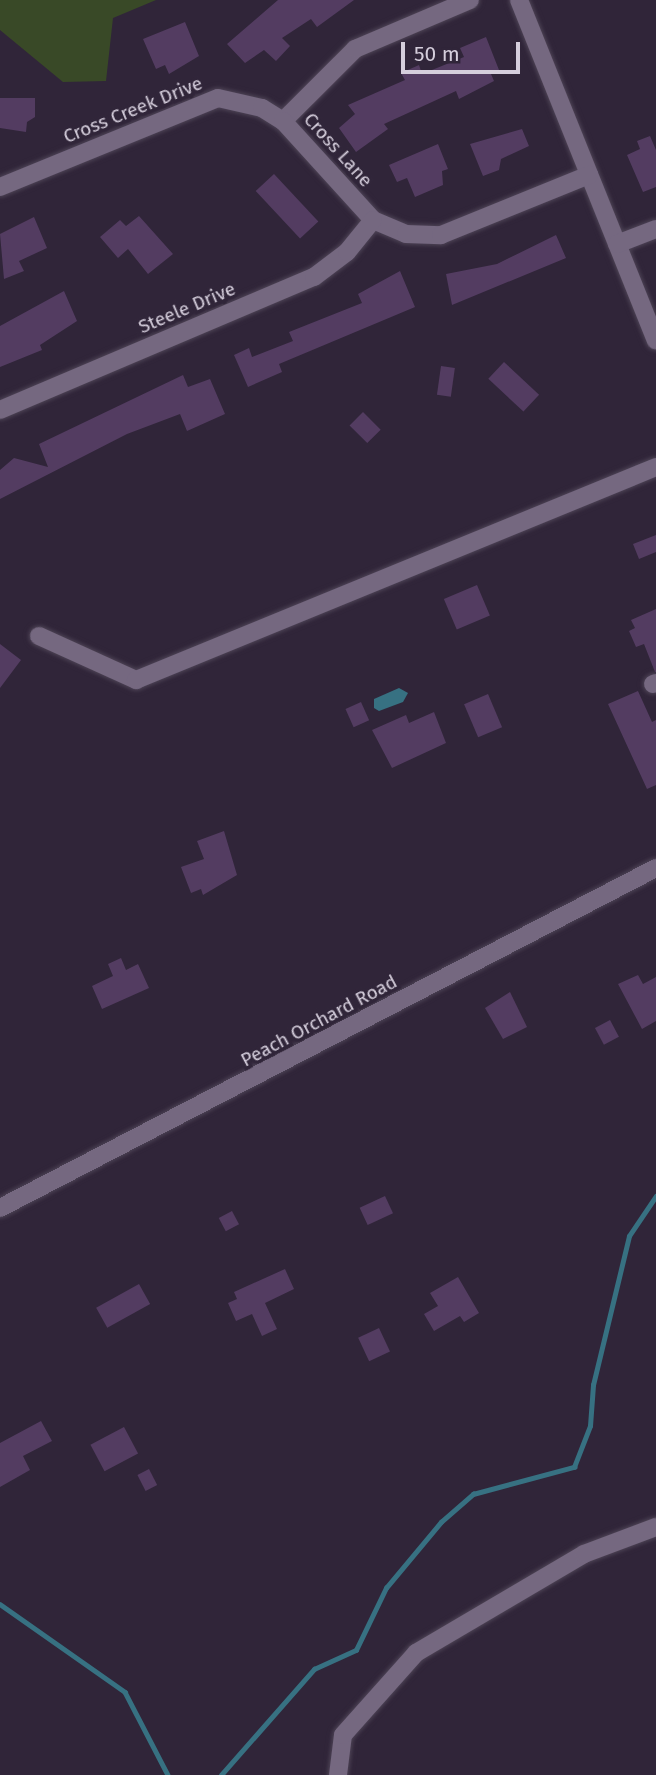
<!DOCTYPE html>
<style>
body{margin:0}
#map{position:relative;width:656px;height:1775px;overflow:hidden;background:#302539;font-family:"Fira Sans",sans-serif}
div>[style]{position:absolute}
[style*='--x']{left:calc(var(--x)*1px);top:calc(var(--y)*1px);width:calc(var(--w)*1px);rotate:calc(var(--a)*1deg)}
.green>*{inset:0;background:#394927}
.water>*{inset:0;background:#377182}
.stream>*{height:4.5px;margin:-2.25px;padding:0 2.25px;transform-origin:2.25px;border-radius:2.25px;background:#377182}
.building>*{inset:0;background:#533c61;transform-origin:0 0}
.roads{filter:drop-shadow(0 0 2px #4d4355) drop-shadow(0 0 2px #4d4355)}
.minor>*{height:18px;margin:-9px;padding:0 9px;transform-origin:9px;border-radius:9px;background:#756880}
span{translate:-50% -50%;white-space:nowrap;text-align:center;line-height:1.15;-webkit-text-stroke:7px #302539;paint-order:stroke}
.street-label{font-size:19px;color:#d5cedc}
.scale{position:absolute;left:401px;top:42px;width:119px;height:32px;box-sizing:border-box;border:4px solid #d5cedc;border-top:0;padding-left:9px;font-size:21px;line-height:24px;white-space:nowrap;color:#d5cedc;-webkit-text-stroke:5px #302539;paint-order:stroke}
</style>
<div id="map">
<div class="green">
<i style="clip-path:polygon(0 0,156px 0,113px 18px,106px 81px,63px 82px,0 30px)"></i>
</div>
<div class="water">
<i style="clip-path:polygon(399px 688px,408px 693px,403px 702px,379px 711px,374px 708px,374px 699px)"></i>
</div>
<div class="stream">
<i style="--x:0;--y:1604;--w:153;--a:35.1"></i>
<i style="--x:125;--y:1692;--w:93;--a:62.6"></i>
<i style="--x:221;--y:1775;--w:141;--a:-48.7"></i>
<i style="--x:314;--y:1669;--w:46;--a:-24.3"></i>
<i style="--x:356;--y:1650;--w:69;--a:-64.2"></i>
<i style="--x:386;--y:1588;--w:86;--a:-50.2"></i>
<i style="--x:441;--y:1522;--w:43;--a:-41.2"></i>
<i style="--x:473;--y:1494;--w:105;--a:-15"></i>
<i style="--x:574;--y:1467;--w:44;--a:-68.7"></i>
<i style="--x:590;--y:1426;--w:41;--a:-85.8"></i>
<i style="--x:593;--y:1385;--w:153;--a:-76.4"></i>
<i style="--x:629;--y:1236;--w:48;--a:-56"></i>
</div>
<div class="building">
<i style="clip-path:polygon(278px 0,354px 0,317px 27px,311px 19px,282px 38px,290px 46px,276px 61px,264px 50px,245px 63px,227px 44px)"></i>
<i style="clip-path:polygon(185px 22px,199px 56px,169px 74px,165px 65px,156px 69px,143px 39px)"></i>
<i style="clip-path:polygon(486px 37px,499px 70px,491px 74px,494px 81px,459px 99px,456px 91px,384px 124px,388px 129px,356px 152px,339px 128px,355px 114px,348px 105px,405px 80px,401px 73px,419px 65px,422px 74px,464px 57px,460px 48px)"></i>
<i style="clip-path:polygon(0 98px,35px 98px,35px 117px,27px 122px,26px 132px,0 128px)"></i>
<i style="clip-path:polygon(522px 129px,529px 146px,501px 159px,499px 170px,483px 176px,470px 144px)"></i>
<i style="clip-path:polygon(650px 136px,656px 150px,656px 187px,643px 192px,627px 155px,640px 149px,637px 141px)"></i>
<i style="clip-path:polygon(438px 144px,448px 169px,442px 171px,443px 185px,415px 197px,407px 178px,397px 182px,389px 165px)"></i>
<i style="left:274px;top:174px;width:65px;height:25px;rotate:47deg"></i>
<i style="clip-path:polygon(139px 216px,173px 254px,148px 274px,128px 249px,118px 258px,100px 237px,120px 220px,126px 226px)"></i>
<i style="clip-path:polygon(34px 217px,47px 248px,19px 261px,24px 271px,4px 279px,0 234px)"></i>
<i style="clip-path:polygon(556px 235px,566px 258px,452px 305px,446px 274px,497px 264px)"></i>
<i style="clip-path:polygon(400px 271px,415px 307px,279px 364px,282px 372px,248px 387px,234px 355px,249px 348px,252px 357px,293px 341px,289px 332px,362px 303px,358px 294px)"></i>
<i style="clip-path:polygon(64px 291px,77px 321px,40px 345px,42px 350px,0 367px,0 326px)"></i>
<i style="left:504px;top:362px;width:48px;height:23px;rotate:43deg"></i>
<i style="left:441px;top:366px;width:14px;height:29px;rotate:8deg"></i>
<i style="clip-path:polygon(183px 375px,188px 387px,210px 379px,225px 414px,187px 431px,180px 414px,127px 434px,0 499px,0 470px,14px 458px,48px 467px,39px 444px)"></i>
<i style="left:363px;top:412px;width:25px;height:19px;rotate:45deg"></i>
<i style="clip-path:polygon(656px 535px,656px 552px,639px 559px,633px 544px)"></i>
<i style="left:477px;top:585px;width:33px;height:36px;rotate:67deg"></i>
<i style="clip-path:polygon(656px 609px,656px 672px,655px 672px,644px 644px,636px 647px,629px 631px,635px 628px,631px 620px)"></i>
<i style="clip-path:polygon(0 644px,21px 660px,0 688px)"></i>
<i style="clip-path:polygon(638px 691px,652px 722px,656px 720px,656px 785px,647px 789px,608px 704px)"></i>
<i style="left:488px;top:694px;width:36px;height:26px;rotate:67deg"></i>
<i style="left:361px;top:702px;width:20px;height:17px;rotate:66deg"></i>
<i style="clip-path:polygon(434px 712px,446px 743px,392px 768px,372px 730px,406px 715px,409px 723px)"></i>
<i style="clip-path:polygon(224px 831px,237px 875px,203px 895px,201px 889px,191px 893px,181px 867px,204px 859px,197px 841px)"></i>
<i style="clip-path:polygon(121px 958px,126px 970px,138px 964px,149px 988px,102px 1009px,92px 986px,113px 976px,108px 964px)"></i>
<i style="clip-path:polygon(638px 975px,643px 984px,656px 977px,656px 1021px,642px 1029px,618px 984px)"></i>
<i style="clip-path:polygon(510px 992px,527px 1027px,503px 1039px,485px 1008px)"></i>
<i style="left:610px;top:1020px;width:19px;height:17px;rotate:62deg"></i>
<i style="left:385px;top:1196px;width:19px;height:28px;rotate:65deg"></i>
<i style="left:232px;top:1211px;width:15px;height:15px;rotate:62deg"></i>
<i style="clip-path:polygon(285px 1269px,294px 1289px,265px 1303px,277px 1329px,262px 1336px,252px 1314px,236px 1321px,228px 1303px,237px 1299px,234px 1292px)"></i>
<i style="clip-path:polygon(458px 1277px,479px 1313px,464px 1322px,460px 1316px,434px 1331px,424px 1314px,438px 1306px,430px 1293px)"></i>
<i style="left:139px;top:1284px;width:23px;height:49px;rotate:61deg"></i>
<i style="left:379px;top:1328px;width:26px;height:23px;rotate:65deg"></i>
<i style="clip-path:polygon(41px 1421px,52px 1441px,23px 1456px,30px 1470px,0 1487px,0 1443px)"></i>
<i style="left:124px;top:1427px;width:30px;height:38px;rotate:62deg"></i>
<i style="left:149px;top:1469px;width:18px;height:13px;rotate:63deg"></i>
</div>
<div class="roads">
<div class="minor">
<i style="--x:519;--y:0;--w:367;--a:68.1"></i>
<i style="--x:283;--y:121;--w:102;--a:-45"></i>
<i style="--x:355;--y:49;--w:125;--a:-23.1"></i>
<i style="--x:0;--y:187;--w:235;--a:-22.2"></i>
<i style="--x:218;--y:98;--w:45;--a:12.8"></i>
<i style="--x:262;--y:108;--w:25;--a:32"></i>
<i style="--x:283;--y:121;--w:134;--a:47.7"></i>
<i style="--x:373;--y:220;--w:36;--a:23"></i>
<i style="--x:406;--y:234;--w:35;--a:2"></i>
<i style="--x:441;--y:235;--w:160;--a:-22.1"></i>
<i style="--x:617;--y:244;--w:42;--a:-21"></i>
<i style="--x:0;--y:410;--w:341;--a:-23"></i>
<i style="--x:314;--y:277;--w:41;--a:-37.1"></i>
<i style="--x:347;--y:252;--w:41;--a:-50.9"></i>
<i style="--x:39;--y:636;--w:107;--a:24.4"></i>
<i style="--x:136;--y:680;--w:562;--a:-22.27"></i>
<i style="--x:653;--y:684;--w:3;--a:-18"></i>
<i style="--x:0;--y:1208;--w:739;--a:-27.4"></i>
<i style="--x:338;--y:1775;--w:40;--a:-82.9"></i>
<i style="--x:343;--y:1735;--w:110;--a:-48.3"></i>
<i style="--x:416;--y:1653;--w:195;--a:-30.5"></i>
<i style="--x:584;--y:1554;--w:77;--a:-20.6"></i>
</div>
</div>
<div class="street-label">
<span style="left:133px;top:110px;rotate:-22deg">Cross Creek Drive</span>
<span style="left:338px;top:150px;rotate:48deg">Cross Lane</span>
<span style="left:187px;top:308px;rotate:-23deg">Steele Drive</span>
<span style="left:319px;top:1021px;rotate:-28deg">Peach Orchard Road</span>
</div>
<div class="scale">50 m</div>
</div>
